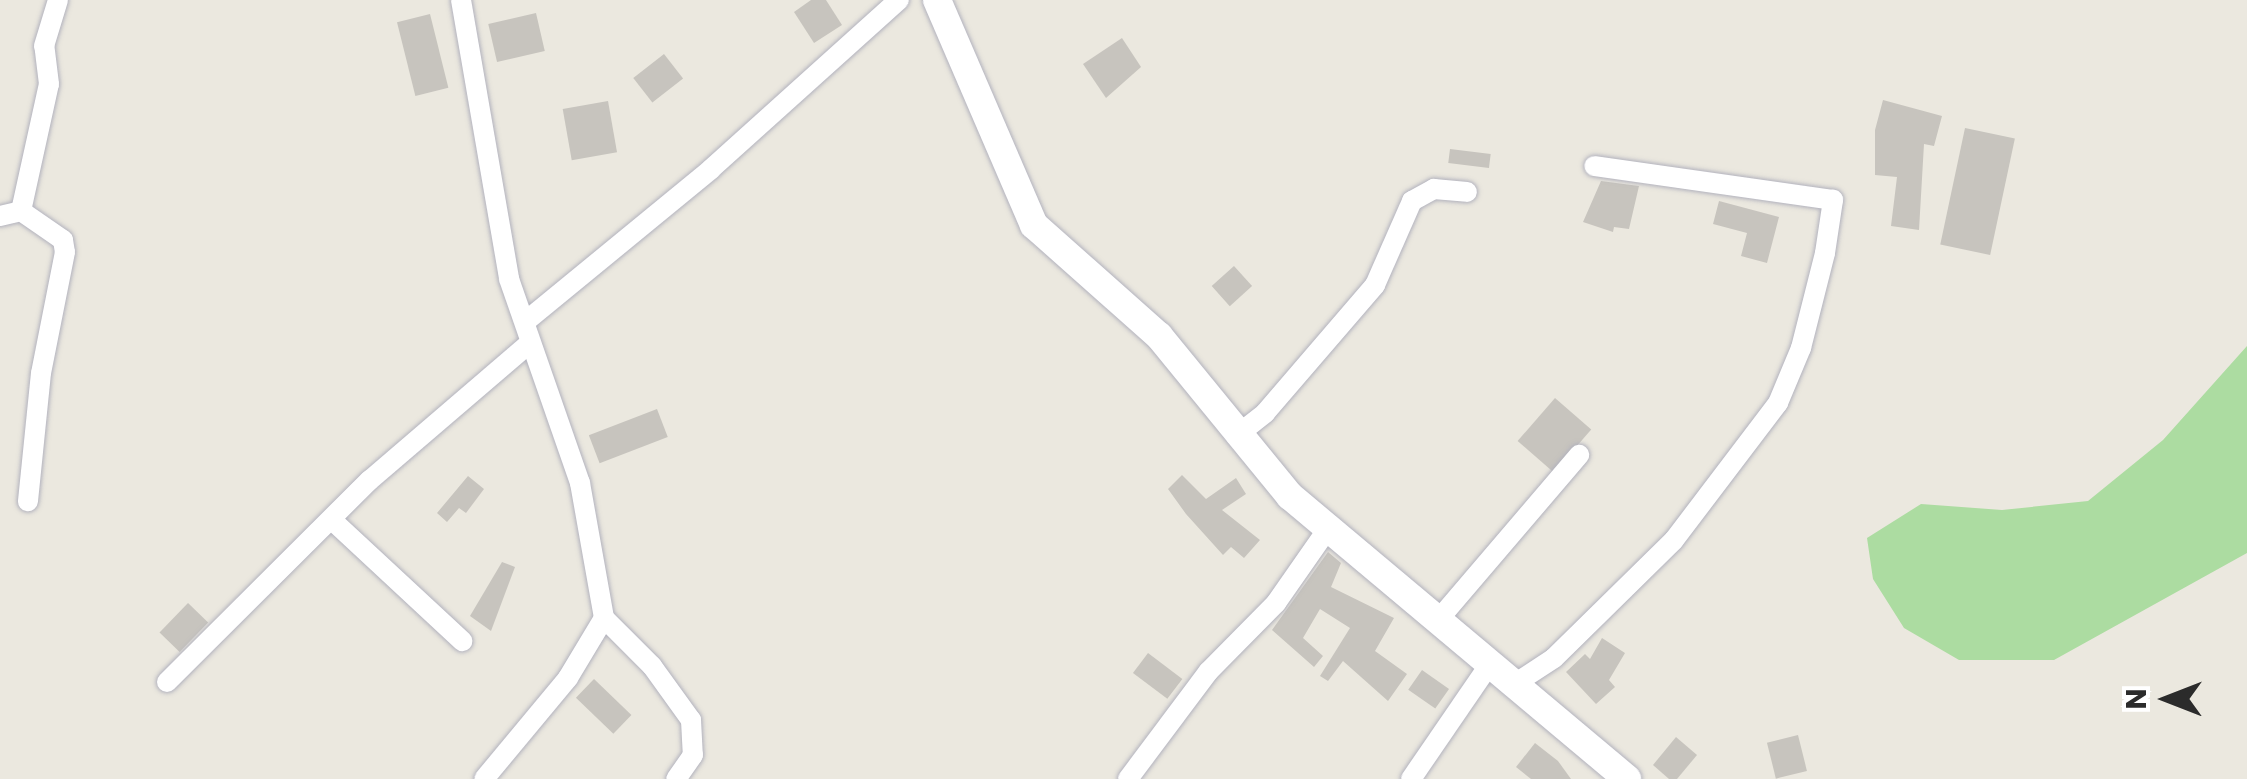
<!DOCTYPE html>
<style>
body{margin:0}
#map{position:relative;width:2247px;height:779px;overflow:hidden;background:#ebe8df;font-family:Poppins,sans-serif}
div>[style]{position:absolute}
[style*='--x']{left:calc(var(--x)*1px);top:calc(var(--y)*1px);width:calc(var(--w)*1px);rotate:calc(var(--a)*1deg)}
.green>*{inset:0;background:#acdca1}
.building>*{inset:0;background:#c7c4be;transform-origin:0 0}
.roads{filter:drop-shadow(0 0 2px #b2b2bd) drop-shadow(0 0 2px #b2b2bd)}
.street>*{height:20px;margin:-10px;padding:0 10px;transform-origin:10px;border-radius:10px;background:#fff}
.secondary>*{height:28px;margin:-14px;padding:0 14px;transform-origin:14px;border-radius:14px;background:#fff}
span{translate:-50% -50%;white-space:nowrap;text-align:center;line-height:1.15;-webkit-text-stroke:8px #fff;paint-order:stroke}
.north{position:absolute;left:2117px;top:649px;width:100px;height:100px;-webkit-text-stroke:8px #fff;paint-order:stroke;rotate:270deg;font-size:28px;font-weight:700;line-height:40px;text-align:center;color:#2b2b2b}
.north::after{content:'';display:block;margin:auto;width:35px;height:45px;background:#2b2b2b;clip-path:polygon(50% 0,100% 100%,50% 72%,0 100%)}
</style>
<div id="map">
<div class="green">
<i style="clip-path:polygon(2247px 346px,2247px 553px,2054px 660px,1959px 660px,1904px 628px,1873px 579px,1867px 538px,1921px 504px,2002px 510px,2088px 501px,2163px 440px)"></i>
</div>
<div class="building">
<i style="clip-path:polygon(811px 0,826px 0,842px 25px,814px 43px,794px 12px)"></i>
<i style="left:536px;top:13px;width:39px;height:49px;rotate:77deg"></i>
<i style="left:430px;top:14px;width:76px;height:34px;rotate:76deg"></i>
<i style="clip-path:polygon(1122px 38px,1141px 67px,1106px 98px,1083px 64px)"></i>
<i style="left:664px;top:54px;width:31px;height:39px;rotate:52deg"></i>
<i style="clip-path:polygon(1883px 100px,1942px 116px,1934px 146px,1924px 144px,1919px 230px,1891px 226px,1897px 177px,1875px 175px,1875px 130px)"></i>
<i style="left:608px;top:101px;width:52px;height:46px;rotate:80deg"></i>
<i style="left:1965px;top:128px;width:51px;height:119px;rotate:12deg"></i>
<i style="left:1450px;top:149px;width:41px;height:14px;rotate:7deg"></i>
<i style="clip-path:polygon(1601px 181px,1639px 186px,1629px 229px,1614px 227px,1613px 232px,1583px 222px)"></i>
<i style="clip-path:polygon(1719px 201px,1779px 217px,1767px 263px,1741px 256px,1747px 233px,1713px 224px)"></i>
<i style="left:1234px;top:266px;width:27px;height:30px;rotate:48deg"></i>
<i style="left:1555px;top:398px;width:48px;height:57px;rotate:41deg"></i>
<i style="left:657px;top:409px;width:30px;height:73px;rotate:69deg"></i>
<i style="clip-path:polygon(1182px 475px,1206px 499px,1236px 478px,1246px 494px,1222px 510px,1260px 540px,1244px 558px,1231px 547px,1223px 555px,1186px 514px,1168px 489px)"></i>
<i style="clip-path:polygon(468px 476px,484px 489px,466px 513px,459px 508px,447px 522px,437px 513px)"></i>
<i style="clip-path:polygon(1328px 552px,1341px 563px,1331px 587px,1394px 618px,1375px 651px,1407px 674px,1388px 701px,1343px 661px,1328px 681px,1320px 676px,1350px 628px,1320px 609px,1303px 638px,1323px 656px,1314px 667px,1272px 630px)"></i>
<i style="clip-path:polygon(502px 562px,515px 567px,491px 631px,470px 616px)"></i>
<i style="left:188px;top:603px;width:28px;height:41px;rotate:44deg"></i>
<i style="clip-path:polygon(1602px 638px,1625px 653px,1609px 680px,1615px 687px,1596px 704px,1566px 672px,1585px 654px,1590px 659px)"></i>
<i style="left:1148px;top:653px;width:43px;height:25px;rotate:37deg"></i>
<i style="left:1422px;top:670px;width:33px;height:24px;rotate:35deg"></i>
<i style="left:594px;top:679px;width:52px;height:26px;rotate:44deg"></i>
<i style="left:1798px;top:735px;width:37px;height:32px;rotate:76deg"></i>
<i style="clip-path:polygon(1676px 737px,1697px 755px,1677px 779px,1669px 779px,1653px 765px)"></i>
<i style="clip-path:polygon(1535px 743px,1558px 761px,1571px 779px,1531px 779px,1516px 767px)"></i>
</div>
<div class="roads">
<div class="street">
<i style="--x:461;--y:0;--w:283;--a:80.2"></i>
<i style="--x:509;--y:279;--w:216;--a:70.8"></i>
<i style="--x:580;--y:483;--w:137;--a:79.9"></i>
<i style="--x:604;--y:618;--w:70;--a:121"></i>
<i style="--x:568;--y:678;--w:131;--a:129.7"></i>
<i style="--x:21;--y:211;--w:51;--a:34.6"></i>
<i style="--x:63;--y:240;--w:12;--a:81"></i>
<i style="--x:65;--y:252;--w:123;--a:101.2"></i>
<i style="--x:41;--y:373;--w:129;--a:95.8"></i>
<i style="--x:0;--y:216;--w:22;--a:-13"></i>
<i style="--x:21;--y:211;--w:130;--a:-77.6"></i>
<i style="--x:49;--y:84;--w:38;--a:-97"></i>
<i style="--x:44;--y:46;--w:48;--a:-73.1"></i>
<i style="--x:525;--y:322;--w:241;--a:-39.4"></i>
<i style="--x:711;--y:169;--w:253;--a:-42"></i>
<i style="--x:1236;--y:436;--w:37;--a:-38"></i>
<i style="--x:1265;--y:413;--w:169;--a:-49.3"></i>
<i style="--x:1375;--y:285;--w:92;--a:-66.2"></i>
<i style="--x:1412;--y:201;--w:25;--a:-29"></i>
<i style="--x:1434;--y:189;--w:33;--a:5"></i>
<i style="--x:332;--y:520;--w:178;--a:42.9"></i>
<i style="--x:604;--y:618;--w:68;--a:45"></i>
<i style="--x:652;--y:666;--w:67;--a:54.2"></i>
<i style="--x:691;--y:720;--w:35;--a:87"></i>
<i style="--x:693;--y:755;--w:29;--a:125"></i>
<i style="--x:1439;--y:619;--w:216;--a:-49.5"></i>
<i style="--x:167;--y:682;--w:286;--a:-44.9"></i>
<i style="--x:370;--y:480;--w:211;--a:-40.6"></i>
<i style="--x:1516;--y:683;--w:45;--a:-33.3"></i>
<i style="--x:1554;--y:658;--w:168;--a:-44.5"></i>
<i style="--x:1674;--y:540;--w:172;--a:-52.8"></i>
<i style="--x:1778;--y:403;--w:60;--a:-67.3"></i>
<i style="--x:1801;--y:348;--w:98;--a:-75.8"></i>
<i style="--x:1825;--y:253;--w:54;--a:-81.4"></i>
<i style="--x:1833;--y:200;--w:241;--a:-171.9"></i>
<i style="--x:1128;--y:779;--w:134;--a:-53.2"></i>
<i style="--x:1208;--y:672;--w:97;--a:-45.4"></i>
<i style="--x:1276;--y:603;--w:93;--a:-55.1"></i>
<i style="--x:1411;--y:779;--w:142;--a:-55.6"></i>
</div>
<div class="secondary">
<i style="--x:937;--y:0;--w:245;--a:66.7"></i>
<i style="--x:1034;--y:225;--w:167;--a:41.6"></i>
<i style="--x:1159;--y:336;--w:207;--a:50.7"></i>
<i style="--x:1290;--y:496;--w:440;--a:40"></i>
</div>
</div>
<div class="north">N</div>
</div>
